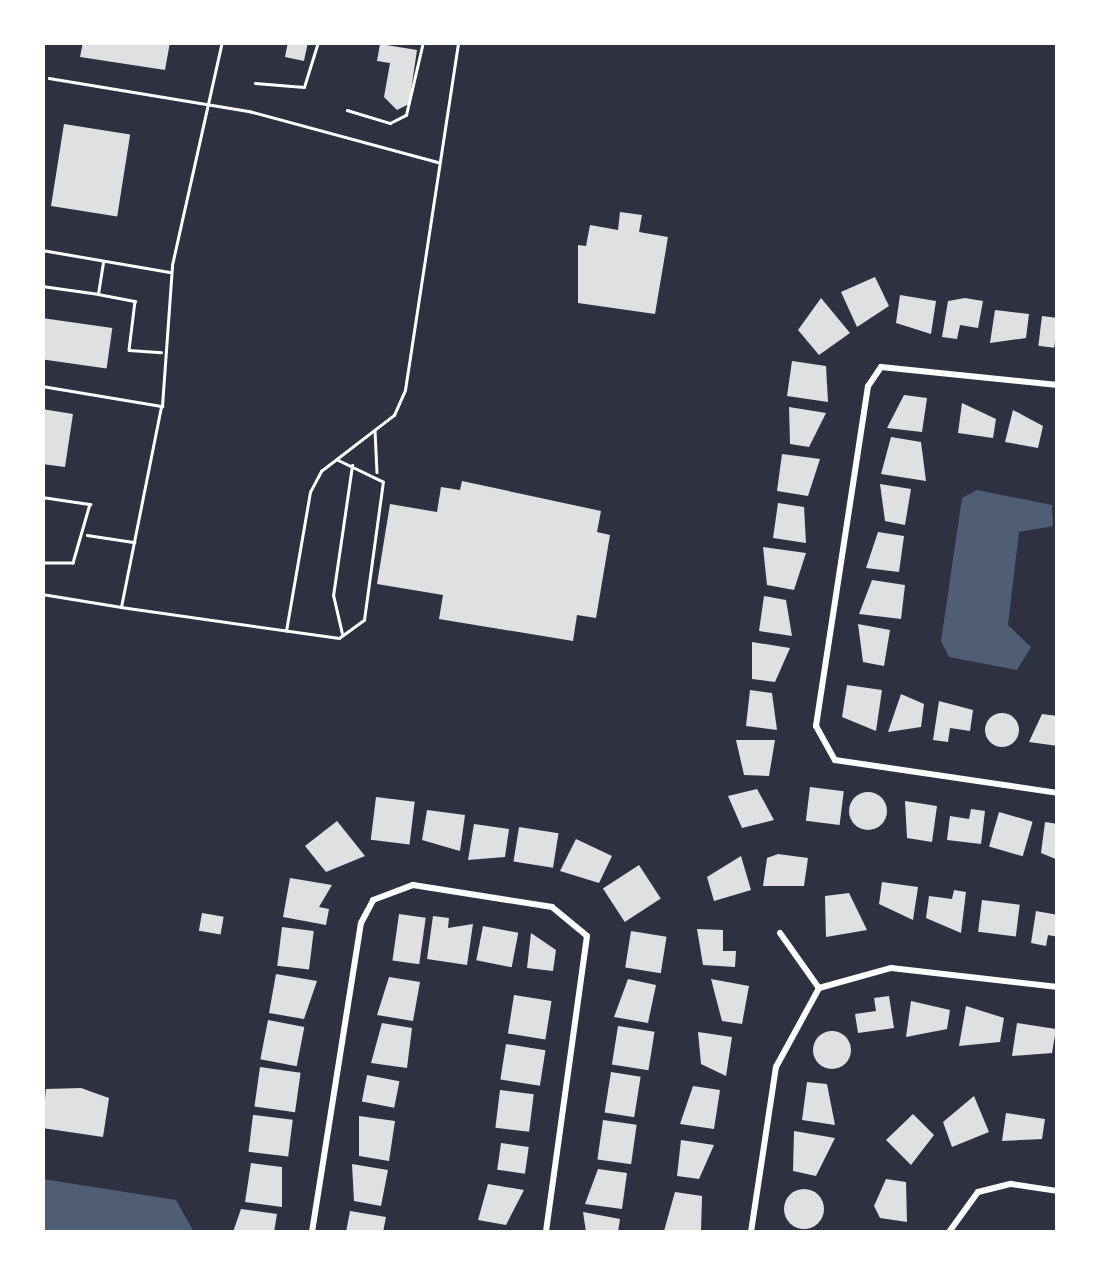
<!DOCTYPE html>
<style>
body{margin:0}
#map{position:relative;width:1100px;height:1275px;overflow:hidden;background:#2d3142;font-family:Raleway,sans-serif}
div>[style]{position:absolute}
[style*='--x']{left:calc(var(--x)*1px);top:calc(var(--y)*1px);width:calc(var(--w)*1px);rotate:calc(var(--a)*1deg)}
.water>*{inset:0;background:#4f5d75}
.building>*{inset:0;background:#e0e0e3;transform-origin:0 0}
.round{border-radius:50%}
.service>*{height:2.5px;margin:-1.25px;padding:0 1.25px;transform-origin:1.25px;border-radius:1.25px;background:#fff}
.minor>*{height:6px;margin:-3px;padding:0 3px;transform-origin:3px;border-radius:3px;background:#fff}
span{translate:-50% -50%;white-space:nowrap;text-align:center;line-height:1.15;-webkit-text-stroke:8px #fff;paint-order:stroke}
.frame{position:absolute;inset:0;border:45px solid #fff;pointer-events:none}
</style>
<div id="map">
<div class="water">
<i style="clip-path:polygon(977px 490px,1052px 505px,1053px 526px,1019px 532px,1008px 625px,1031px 647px,1017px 670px,949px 657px,941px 641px,962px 498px)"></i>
<i style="clip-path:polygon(43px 1179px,176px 1200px,194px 1232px,43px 1232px)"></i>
</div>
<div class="building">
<i style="clip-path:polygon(83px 42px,170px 42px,165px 70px,80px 57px)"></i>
<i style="clip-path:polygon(288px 42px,308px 42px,304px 61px,285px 57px)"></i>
<i style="clip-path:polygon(380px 44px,417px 50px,409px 104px,397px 110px,384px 97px,390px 63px,377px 61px)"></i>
<i style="left:64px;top:124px;width:67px;height:83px;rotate:9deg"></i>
<i style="clip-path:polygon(620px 212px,642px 215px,639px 232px,668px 237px,655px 314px,578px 303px,578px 245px,586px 246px,590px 225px,618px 230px)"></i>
<i style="clip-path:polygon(875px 277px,889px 306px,857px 327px,841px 292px)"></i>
<i style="clip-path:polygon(900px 295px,936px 301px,931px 334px,896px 323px)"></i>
<i style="clip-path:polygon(821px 298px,850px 333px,819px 355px,798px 330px)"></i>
<i style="clip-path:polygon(965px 298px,983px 301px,978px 328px,960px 325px,957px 339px,942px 337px,948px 301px)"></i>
<i style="clip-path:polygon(995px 310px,1029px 314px,1026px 338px,990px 343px)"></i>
<i style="left:1042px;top:316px;width:16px;height:30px;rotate:7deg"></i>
<i style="left:42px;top:318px;width:71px;height:41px;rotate:8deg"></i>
<i style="clip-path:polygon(792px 361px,826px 366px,828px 402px,787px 396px)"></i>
<i style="clip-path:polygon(904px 395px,927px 398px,922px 432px,887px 428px)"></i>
<i style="clip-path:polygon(962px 403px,996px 419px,993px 438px,958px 433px)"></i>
<i style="clip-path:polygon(789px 407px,826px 413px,809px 447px,790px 444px)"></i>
<i style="clip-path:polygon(42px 409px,73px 414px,65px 467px,42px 464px)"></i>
<i style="clip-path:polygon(1013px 410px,1043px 426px,1038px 448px,1005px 442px)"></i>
<i style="clip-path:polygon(891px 437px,921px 442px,926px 481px,881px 474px)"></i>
<i style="clip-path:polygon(782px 454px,820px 459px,808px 496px,777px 491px)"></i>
<i style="clip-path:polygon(462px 481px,601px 511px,597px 532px,610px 535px,596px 618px,577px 615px,573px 641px,439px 619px,443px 595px,377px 584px,390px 504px,437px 512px,441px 487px,460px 490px)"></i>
<i style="clip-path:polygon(880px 484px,911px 489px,905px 525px,885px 521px)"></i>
<i style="clip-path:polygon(778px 503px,804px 507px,806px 543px,773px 538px)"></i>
<i style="clip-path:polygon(878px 532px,904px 536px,899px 572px,866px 568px)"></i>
<i style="clip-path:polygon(763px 547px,806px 553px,794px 590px,767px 585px)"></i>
<i style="clip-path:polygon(872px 580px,905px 585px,901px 619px,859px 614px)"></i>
<i style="clip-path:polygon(764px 596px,786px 600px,792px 636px,759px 631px)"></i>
<i style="clip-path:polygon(858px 624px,890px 630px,884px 666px,863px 662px)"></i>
<i style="clip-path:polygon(752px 642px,790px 648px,775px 682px,752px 679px)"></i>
<i style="clip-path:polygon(847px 685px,882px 690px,876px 731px,842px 717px)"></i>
<i style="clip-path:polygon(750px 690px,772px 693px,777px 730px,746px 726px)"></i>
<i style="clip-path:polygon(901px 694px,924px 704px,921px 727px,888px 732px)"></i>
<i style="clip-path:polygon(939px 701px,973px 710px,970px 731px,950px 728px,948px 742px,933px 740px)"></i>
<i class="round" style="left:985px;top:713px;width:34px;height:34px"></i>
<i style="clip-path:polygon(1042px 714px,1058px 716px,1058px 746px,1029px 742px)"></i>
<i style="clip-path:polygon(736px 740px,775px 740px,769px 776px,744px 775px)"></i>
<i style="left:810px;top:787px;width:34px;height:34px;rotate:7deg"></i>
<i style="clip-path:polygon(757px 789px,774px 820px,742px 828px,728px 796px)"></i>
<i class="round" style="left:849px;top:792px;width:38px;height:38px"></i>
<i style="left:376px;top:797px;width:39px;height:43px;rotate:7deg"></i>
<i style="clip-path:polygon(905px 801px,937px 806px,932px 842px,907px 838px)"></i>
<i style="clip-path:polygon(971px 809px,985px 811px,981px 844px,947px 840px,950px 816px,969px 819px)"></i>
<i style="clip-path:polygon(427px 810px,465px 815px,460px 851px,422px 840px)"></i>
<i style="left:999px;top:812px;width:35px;height:36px;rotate:16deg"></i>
<i style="clip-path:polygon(337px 821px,365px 856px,326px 872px,305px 846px)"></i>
<i style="clip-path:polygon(1045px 822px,1058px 824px,1058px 860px,1041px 853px)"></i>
<i style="clip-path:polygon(474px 824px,509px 829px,505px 857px,468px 860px)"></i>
<i style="left:519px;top:827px;width:40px;height:35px;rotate:9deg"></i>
<i style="clip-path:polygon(576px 839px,612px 856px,599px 883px,560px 871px)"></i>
<i style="clip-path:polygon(778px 854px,808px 858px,804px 886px,763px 886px,767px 858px)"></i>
<i style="clip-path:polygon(741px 856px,751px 890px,714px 901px,707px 877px)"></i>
<i style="left:639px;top:865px;width:40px;height:43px;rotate:57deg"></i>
<i style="clip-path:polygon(290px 878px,332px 885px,319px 907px,329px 909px,326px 925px,283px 917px)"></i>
<i style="clip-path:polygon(882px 882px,918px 887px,913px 920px,879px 904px)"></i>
<i style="clip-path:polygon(954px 890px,966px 892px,961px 933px,926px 918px,929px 896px,952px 899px)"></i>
<i style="clip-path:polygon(849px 893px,867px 930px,826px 937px,825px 896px)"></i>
<i style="left:982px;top:900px;width:38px;height:32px;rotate:7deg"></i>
<i style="clip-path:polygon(1036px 911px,1058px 915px,1058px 937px,1048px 935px,1046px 946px,1031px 943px)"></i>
<i style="left:202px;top:913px;width:22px;height:18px;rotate:10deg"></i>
<i style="left:399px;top:914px;width:27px;height:47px;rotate:8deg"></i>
<i style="clip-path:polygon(433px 916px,449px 918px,448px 928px,473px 924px,467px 965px,427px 959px)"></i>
<i style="left:483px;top:926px;width:36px;height:35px;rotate:11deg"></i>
<i style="left:282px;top:927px;width:32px;height:39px;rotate:7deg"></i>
<i style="clip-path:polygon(697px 929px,723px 930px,723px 951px,736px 951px,735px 967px,703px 965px)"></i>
<i style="left:631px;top:931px;width:36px;height:37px;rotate:9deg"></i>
<i style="clip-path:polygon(531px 933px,556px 950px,553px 971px,527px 968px)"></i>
<i style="clip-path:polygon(276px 974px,317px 981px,304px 1019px,269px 1013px)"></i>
<i style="clip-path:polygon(389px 977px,420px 982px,413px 1021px,377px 1015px)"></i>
<i style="clip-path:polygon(628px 979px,656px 985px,648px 1023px,614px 1017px)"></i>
<i style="clip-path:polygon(711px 979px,749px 986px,742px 1024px,722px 1021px)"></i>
<i style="left:514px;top:995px;width:38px;height:39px;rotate:9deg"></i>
<i style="clip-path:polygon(889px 996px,894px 1028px,858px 1033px,855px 1014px,876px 1011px,874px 998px)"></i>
<i style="clip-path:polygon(911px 1001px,950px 1010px,947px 1029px,906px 1037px)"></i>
<i style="clip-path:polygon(966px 1006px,1004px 1018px,1000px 1042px,959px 1046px)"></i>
<i style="left:268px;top:1020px;width:37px;height:40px;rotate:11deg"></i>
<i style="clip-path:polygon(382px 1023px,412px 1028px,407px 1068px,371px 1063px)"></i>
<i style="clip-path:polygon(1017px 1023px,1056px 1029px,1052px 1053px,1012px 1056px)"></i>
<i style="left:618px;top:1026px;width:37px;height:39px;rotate:9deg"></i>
<i class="round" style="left:813px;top:1031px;width:38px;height:38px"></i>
<i style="clip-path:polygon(698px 1032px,732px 1037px,726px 1076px,701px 1064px)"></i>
<i style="left:506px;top:1044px;width:40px;height:36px;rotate:9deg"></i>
<i style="left:260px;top:1067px;width:41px;height:40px;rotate:8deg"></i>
<i style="left:611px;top:1072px;width:30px;height:41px;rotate:9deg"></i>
<i style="left:367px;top:1075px;width:33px;height:27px;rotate:11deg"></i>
<i style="clip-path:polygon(807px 1082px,827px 1084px,835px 1125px,802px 1120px)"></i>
<i style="clip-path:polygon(693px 1086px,720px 1090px,714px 1129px,680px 1124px)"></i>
<i style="clip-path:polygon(81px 1088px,109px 1098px,103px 1137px,42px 1128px,46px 1089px)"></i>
<i style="left:500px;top:1090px;width:34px;height:38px;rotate:7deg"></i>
<i style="clip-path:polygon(974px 1096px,989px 1132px,952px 1147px,943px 1122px)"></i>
<i style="clip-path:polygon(1006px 1113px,1045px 1119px,1042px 1139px,1002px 1141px)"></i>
<i style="clip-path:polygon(913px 1114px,934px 1135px,911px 1165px,886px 1140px)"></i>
<i style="left:253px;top:1115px;width:40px;height:37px;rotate:7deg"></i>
<i style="clip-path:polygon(359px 1116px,395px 1121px,389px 1161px,359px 1156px)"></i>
<i style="left:603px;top:1120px;width:34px;height:40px;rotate:8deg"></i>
<i style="clip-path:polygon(794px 1131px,835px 1138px,816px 1176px,793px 1171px)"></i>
<i style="clip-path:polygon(681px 1140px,714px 1145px,699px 1179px,677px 1176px)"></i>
<i style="left:501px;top:1143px;width:28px;height:27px;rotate:8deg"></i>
<i style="clip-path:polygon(251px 1163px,282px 1167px,282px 1207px,245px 1202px)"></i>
<i style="clip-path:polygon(352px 1164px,388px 1170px,381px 1206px,354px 1201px)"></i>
<i style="clip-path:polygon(598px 1169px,627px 1173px,622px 1209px,585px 1204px)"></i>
<i style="clip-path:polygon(886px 1179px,906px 1182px,907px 1222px,880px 1218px,874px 1206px)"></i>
<i style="clip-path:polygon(488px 1184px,524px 1190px,506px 1225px,478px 1220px)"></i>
<i class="round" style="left:784px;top:1189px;width:40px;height:40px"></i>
<i style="clip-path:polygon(675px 1192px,702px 1196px,701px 1232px,664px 1231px)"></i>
<i style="clip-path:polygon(241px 1209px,277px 1214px,274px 1232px,233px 1232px)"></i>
<i style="clip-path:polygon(350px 1211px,386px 1217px,383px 1232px,346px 1232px)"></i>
<i style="clip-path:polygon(583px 1212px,620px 1219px,618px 1232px,586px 1232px)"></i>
</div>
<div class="service">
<i style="--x:42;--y:77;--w:33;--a:90"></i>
<i style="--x:49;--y:78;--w:203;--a:9.4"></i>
<i style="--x:249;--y:111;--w:196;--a:15.1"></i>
<i style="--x:255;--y:83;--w:49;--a:4.7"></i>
<i style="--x:304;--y:87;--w:47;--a:-72.7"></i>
<i style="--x:347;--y:110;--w:45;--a:16.8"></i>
<i style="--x:390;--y:123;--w:18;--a:-27"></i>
<i style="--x:406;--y:115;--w:75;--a:-76.9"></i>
<i style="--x:42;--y:250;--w:129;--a:9.8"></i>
<i style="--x:42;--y:286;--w:57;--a:8.1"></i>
<i style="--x:98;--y:294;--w:32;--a:-81"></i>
<i style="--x:98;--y:294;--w:38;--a:11"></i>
<i style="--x:135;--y:301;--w:49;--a:97"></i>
<i style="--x:129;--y:350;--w:32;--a:4"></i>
<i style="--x:42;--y:386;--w:122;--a:9.5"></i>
<i style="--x:162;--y:406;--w:141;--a:-85.9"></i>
<i style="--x:172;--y:265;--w:229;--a:-77.4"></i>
<i style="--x:375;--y:430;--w:42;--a:87.3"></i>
<i style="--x:42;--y:497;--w:49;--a:8.3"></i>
<i style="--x:90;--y:504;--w:61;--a:106.1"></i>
<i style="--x:73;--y:563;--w:31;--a:180"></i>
<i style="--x:87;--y:535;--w:48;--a:8.5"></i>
<i style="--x:42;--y:594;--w:80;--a:9.3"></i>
<i style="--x:121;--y:607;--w:204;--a:-78.7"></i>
<i style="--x:121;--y:607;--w:220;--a:8.1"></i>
<i style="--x:339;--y:638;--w:31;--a:-36"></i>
<i style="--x:364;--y:620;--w:139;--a:-82.2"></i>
<i style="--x:383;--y:482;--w:51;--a:-154.4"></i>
<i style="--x:286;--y:631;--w:141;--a:-80.2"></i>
<i style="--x:310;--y:492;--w:24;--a:-62"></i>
<i style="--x:321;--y:471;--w:92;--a:-37.5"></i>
<i style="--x:394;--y:415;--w:27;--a:-66"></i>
<i style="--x:405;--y:390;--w:352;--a:-81.3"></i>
<i style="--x:342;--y:634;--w:39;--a:-103"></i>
<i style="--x:333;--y:596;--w:132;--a:-81.7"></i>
</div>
<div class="minor">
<i style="--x:1058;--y:385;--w:178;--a:-174.2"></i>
<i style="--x:881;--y:367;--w:23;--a:124"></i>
<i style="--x:868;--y:386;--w:344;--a:98.7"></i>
<i style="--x:816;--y:726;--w:39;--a:61"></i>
<i style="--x:835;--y:760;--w:225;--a:8.4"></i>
<i style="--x:780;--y:933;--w:67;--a:54.7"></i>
<i style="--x:312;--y:1232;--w:313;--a:-81"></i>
<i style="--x:361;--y:923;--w:26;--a:-62"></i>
<i style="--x:373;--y:900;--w:43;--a:-20.6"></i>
<i style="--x:413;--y:885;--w:141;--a:9"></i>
<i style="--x:552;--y:907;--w:45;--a:39.6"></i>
<i style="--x:587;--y:936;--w:299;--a:97.9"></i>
<i style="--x:751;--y:1232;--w:167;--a:-81.4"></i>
<i style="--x:776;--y:1067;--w:90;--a:-61.4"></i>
<i style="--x:819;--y:988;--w:75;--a:-15.5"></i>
<i style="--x:891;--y:968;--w:168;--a:6.5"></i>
<i style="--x:949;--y:1232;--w:49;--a:-54.1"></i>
<i style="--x:978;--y:1192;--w:34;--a:-14"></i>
<i style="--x:1011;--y:1184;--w:48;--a:8.5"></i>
</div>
<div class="frame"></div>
</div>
